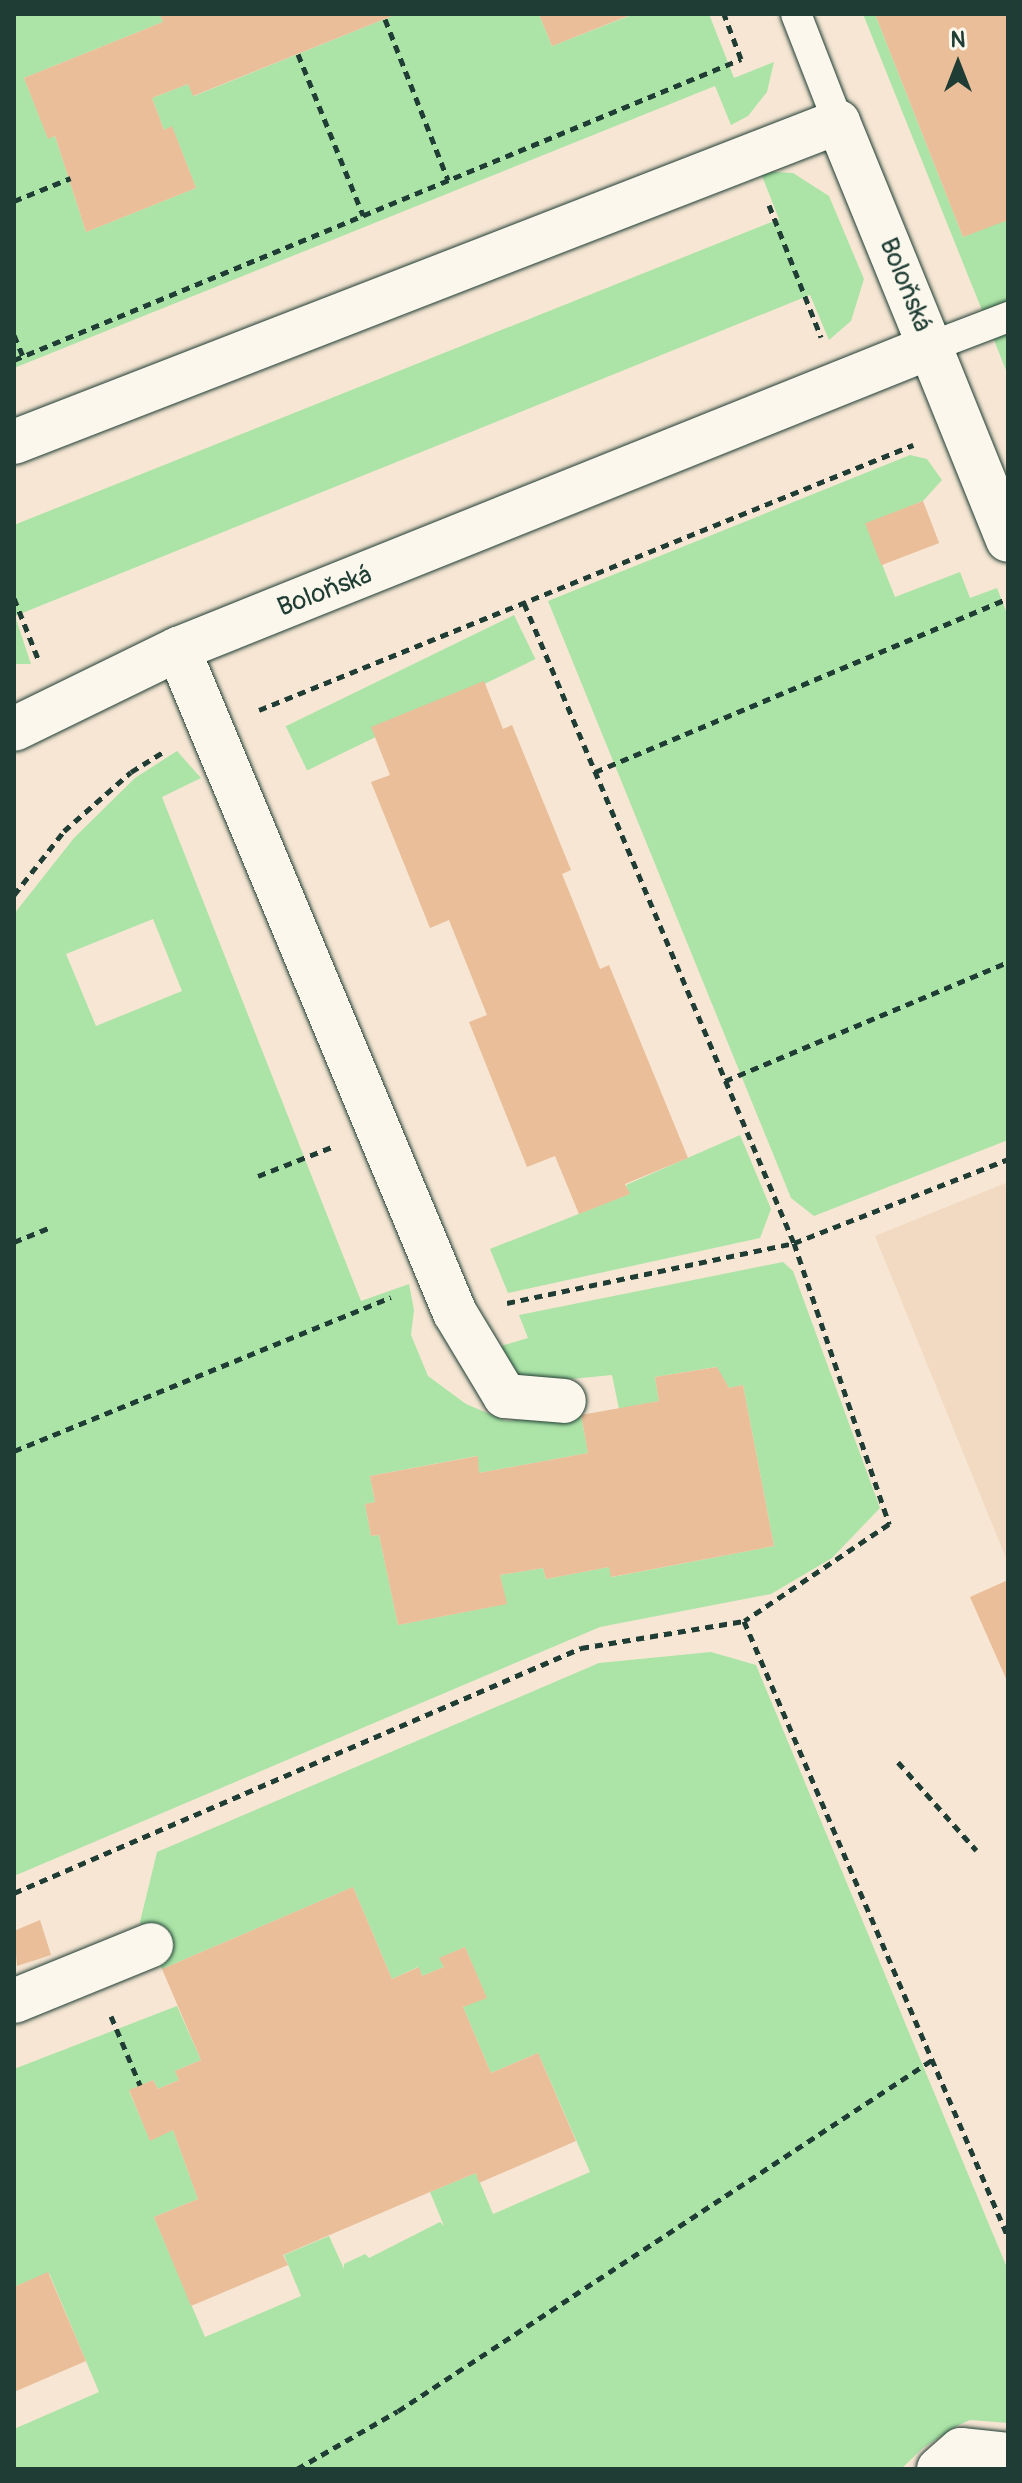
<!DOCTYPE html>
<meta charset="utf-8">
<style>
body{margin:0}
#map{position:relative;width:1022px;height:2483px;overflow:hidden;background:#f6e6d3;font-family:Pangolin,sans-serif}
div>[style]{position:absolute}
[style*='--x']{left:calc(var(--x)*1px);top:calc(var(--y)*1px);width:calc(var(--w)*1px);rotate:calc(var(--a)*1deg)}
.built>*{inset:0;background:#f2dac2}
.green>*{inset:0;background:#ace4a7;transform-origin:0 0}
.building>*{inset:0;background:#e9be99;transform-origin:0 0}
.path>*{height:5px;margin-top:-2.5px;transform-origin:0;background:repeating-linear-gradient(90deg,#1f3d34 0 8px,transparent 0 14px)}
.roads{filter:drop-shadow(0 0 2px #1f3d34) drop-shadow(0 0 2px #1f3d34)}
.service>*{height:30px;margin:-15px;padding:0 15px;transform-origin:15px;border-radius:15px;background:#fbf7ec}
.minor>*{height:44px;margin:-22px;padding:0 22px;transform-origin:22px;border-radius:22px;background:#fbf7ec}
span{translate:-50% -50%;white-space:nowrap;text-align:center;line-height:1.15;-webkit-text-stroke:6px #fbf7ec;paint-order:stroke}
.street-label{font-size:26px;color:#1f3d34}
.frame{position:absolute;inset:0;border:16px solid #1f3d34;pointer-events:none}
.north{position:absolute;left:918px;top:24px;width:80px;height:80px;-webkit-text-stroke:6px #fbf7ec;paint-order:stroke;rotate:0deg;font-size:22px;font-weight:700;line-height:32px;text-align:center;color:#1f3d34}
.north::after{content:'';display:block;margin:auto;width:28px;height:36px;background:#1f3d34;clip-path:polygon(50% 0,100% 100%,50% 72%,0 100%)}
</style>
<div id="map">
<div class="built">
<i style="clip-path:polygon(1008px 1182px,1008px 1563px,875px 1236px)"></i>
</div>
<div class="green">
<i style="clip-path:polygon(14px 14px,160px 14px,163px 22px,24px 78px,48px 138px,55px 136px,86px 232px,196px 188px,172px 127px,164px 130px,152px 98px,188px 84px,194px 96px,397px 14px,539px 14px,552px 46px,634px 14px,709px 14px,734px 78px,774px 62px,767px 92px,748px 116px,731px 125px,715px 86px,14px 368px)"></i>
<i style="clip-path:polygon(863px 14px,875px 14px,963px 237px,1008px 218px,1008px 375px)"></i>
<i style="clip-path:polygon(760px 171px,793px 173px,829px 196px,864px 279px,851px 321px,829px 340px,810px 295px,15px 616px,31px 664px,14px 664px,14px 525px,779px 219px)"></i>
<i style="clip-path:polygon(910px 455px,927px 459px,942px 480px,923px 501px,866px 524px,895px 597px,960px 572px,970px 598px,997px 588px,1008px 616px,1008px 1140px,814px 1216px,791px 1198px,548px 601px)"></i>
<i style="left:514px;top:615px;width:49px;height:254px;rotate:64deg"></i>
<i style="clip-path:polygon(evenodd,177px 751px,201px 778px,162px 797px,361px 1301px,409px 1284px,414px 1310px,411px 1335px,428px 1376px,466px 1404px,506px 1421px,581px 1415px,588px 1453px,479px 1473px,477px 1456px,370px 1476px,375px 1502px,365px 1504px,371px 1536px,379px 1535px,398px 1625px,506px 1604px,500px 1575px,543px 1568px,546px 1579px,609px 1567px,612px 1577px,774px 1546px,743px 1385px,729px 1388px,716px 1367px,655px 1377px,659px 1401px,619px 1409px,612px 1375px,531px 1383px,517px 1374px,501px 1346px,528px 1338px,519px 1315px,783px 1262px,793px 1271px,880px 1508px,832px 1558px,771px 1594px,600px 1627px,14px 1876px,14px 914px,74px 838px,135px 778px,177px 751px,153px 919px,182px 991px,96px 1026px,66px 954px,153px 919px)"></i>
<i style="clip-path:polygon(740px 1135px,771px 1209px,760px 1238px,508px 1293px,490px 1249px,629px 1194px,626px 1185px)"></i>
<i style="clip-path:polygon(711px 1652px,756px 1665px,1008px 2270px,1008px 2423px,970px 2420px,959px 2425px,923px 2448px,901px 2469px,14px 2469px,14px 2429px,99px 2392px,49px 2273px,14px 2287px,14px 2069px,177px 2006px,201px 2060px,175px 2071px,179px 2080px,158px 2089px,153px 2080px,129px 2091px,150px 2140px,173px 2130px,198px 2199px,154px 2217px,205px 2337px,301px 2296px,284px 2255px,329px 2236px,344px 2269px,344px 2264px,365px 2254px,369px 2258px,440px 2222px,444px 2226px,430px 2192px,476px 2173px,493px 2214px,590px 2172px,538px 2053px,491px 2073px,463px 2007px,486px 1997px,465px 1947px,440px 1958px,444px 1967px,422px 1976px,418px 1967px,392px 1979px,353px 1887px,162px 1969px,140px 1922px,157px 1852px,599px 1663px)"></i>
</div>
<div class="building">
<i style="clip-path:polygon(160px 14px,397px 14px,193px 96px,188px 84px,152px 98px,164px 130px,172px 126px,196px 188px,86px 232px,55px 136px,48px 139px,24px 78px,163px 22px)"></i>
<i style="clip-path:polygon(539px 14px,633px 14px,552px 46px)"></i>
<i style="clip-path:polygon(875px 14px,1008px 14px,1008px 220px,963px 237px)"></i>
<i style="left:923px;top:501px;width:45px;height:62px;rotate:69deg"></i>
<i style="clip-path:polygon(484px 681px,503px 729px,512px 725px,571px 870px,562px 874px,581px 921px,600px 969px,609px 965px,688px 1158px,625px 1184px,630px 1194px,579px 1214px,555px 1156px,527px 1167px,469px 1022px,487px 1015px,449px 920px,430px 928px,371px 782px,390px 775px,371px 727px)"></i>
<i style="clip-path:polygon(717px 1367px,729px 1388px,743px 1385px,774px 1546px,611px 1577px,609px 1567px,546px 1579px,543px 1568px,500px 1575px,507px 1604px,398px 1625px,379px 1535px,371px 1536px,365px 1504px,375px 1502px,370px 1476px,478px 1456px,479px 1473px,588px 1453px,581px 1415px,659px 1401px,655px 1377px)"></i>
<i style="clip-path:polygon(1008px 1580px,1008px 1683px,970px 1597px)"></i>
<i style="clip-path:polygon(353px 1887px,392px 1979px,419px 1967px,422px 1976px,444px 1967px,439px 1958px,465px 1947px,487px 1998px,463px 2007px,491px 2073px,538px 2053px,576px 2141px,479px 2183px,476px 2173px,430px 2192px,283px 2255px,288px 2265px,191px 2306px,154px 2217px,198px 2199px,173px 2130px,150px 2141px,129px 2090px,153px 2080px,158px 2089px,179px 2080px,175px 2071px,201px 2060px,162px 1969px)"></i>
<i style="clip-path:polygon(40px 1920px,51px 1955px,17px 1966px,14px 1931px)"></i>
<i style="clip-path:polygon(48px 2272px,86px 2361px,14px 2392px,14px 2287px)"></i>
</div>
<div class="path">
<i style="--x:385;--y:19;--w:173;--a:68.6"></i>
<i style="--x:298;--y:54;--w:174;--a:68"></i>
<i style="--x:14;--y:201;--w:61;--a:-22"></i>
<i style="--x:769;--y:205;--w:142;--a:68.5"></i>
<i style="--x:14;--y:335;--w:23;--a:67"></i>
<i style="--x:14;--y:360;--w:787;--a:-22.49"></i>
<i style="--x:741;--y:59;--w:48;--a:-110.7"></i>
<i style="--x:14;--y:598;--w:68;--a:68.4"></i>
<i style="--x:524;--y:603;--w:695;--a:67.13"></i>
<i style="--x:794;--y:1243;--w:297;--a:71.3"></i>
<i style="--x:889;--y:1524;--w:174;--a:146.2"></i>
<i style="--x:744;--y:1621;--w:670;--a:66.8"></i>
<i style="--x:259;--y:710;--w:706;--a:-22.06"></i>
<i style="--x:595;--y:772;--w:448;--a:-22.8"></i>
<i style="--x:14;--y:895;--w:81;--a:-52"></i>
<i style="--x:64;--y:831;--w:89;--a:-41.4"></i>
<i style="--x:131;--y:772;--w:40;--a:-32"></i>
<i style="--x:725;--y:1081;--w:307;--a:-22.8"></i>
<i style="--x:258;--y:1176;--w:79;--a:-21.4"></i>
<i style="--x:14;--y:1242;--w:37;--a:-22"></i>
<i style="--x:507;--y:1303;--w:293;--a:-11.8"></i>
<i style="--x:794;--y:1243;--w:230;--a:-21.4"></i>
<i style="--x:14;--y:1451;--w:407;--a:-22.2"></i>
<i style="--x:898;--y:1762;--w:118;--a:48.4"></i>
<i style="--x:14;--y:1893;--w:618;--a:-23.37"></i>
<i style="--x:581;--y:1648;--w:165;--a:-9.4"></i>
<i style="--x:111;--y:2016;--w:75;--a:67.2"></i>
<i style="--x:297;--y:2469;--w:116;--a:-29.9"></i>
<i style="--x:398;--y:2411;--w:639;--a:-33.32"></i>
</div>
<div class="roads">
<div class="service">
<i style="--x:796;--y:14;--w:116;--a:68.7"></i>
<i style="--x:930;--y:347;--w:84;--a:-21"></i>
</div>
<div class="minor">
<i style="--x:930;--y:347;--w:208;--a:68"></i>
<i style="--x:14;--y:442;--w:884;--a:-21.22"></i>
<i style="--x:838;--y:122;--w:243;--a:67.8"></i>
<i style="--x:930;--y:347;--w:810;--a:158.12"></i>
<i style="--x:178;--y:649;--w:182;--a:154"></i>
<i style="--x:178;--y:649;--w:719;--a:67.36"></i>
<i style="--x:455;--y:1313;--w:97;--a:58.9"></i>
<i style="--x:505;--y:1396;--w:59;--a:4.8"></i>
<i style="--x:14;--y:2001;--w:148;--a:-22.2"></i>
<i style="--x:939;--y:2469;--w:29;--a:-41"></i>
<i style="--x:961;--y:2450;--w:47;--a:6.1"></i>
</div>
</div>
<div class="street-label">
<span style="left:905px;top:285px;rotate:68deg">Boloňská</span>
<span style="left:325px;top:592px;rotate:-21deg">Boloňská</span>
</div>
<div class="frame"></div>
<div class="north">N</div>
</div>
